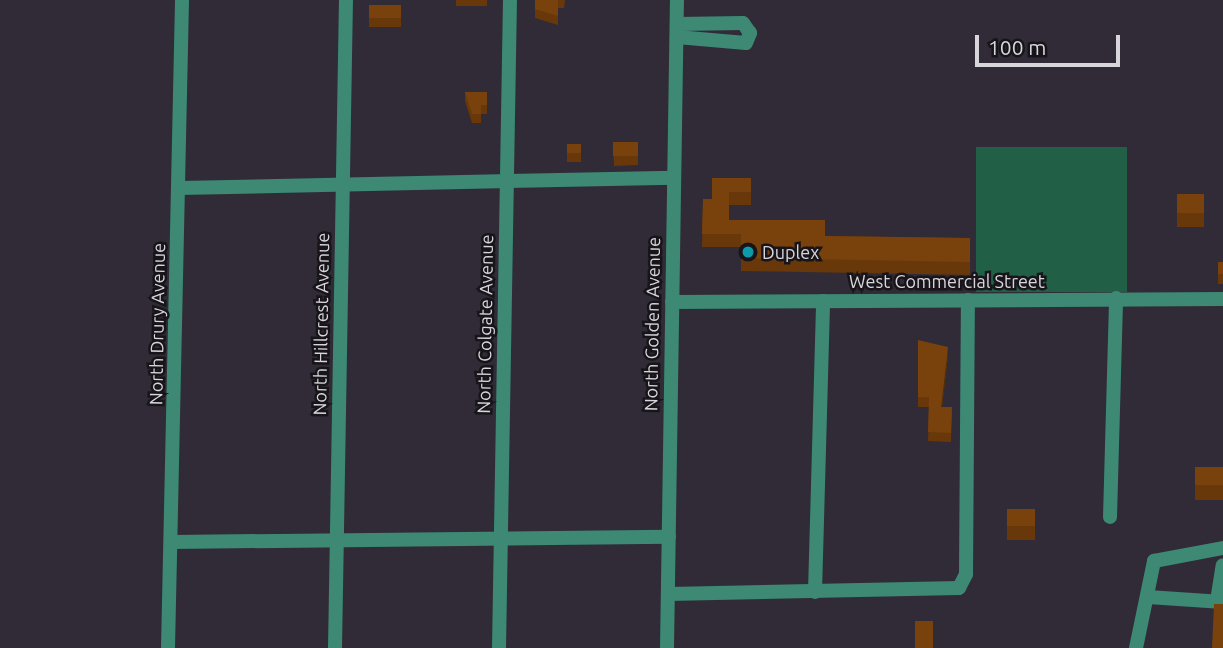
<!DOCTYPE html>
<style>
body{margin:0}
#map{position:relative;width:1223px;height:648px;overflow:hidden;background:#302b36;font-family:Ubuntu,sans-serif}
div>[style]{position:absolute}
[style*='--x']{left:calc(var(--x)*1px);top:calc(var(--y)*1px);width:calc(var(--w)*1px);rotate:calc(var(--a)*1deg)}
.green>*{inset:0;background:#216047;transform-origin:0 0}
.minor>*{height:14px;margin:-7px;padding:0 7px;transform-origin:7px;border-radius:7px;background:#3d8974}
.wall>*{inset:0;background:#68380a;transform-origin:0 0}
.shaded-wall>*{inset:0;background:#552e08}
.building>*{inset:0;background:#79410c;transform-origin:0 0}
.dots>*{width:19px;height:19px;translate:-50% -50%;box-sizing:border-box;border:4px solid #171519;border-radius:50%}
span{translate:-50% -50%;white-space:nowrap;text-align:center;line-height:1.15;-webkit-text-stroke:5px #171519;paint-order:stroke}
.poi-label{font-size:18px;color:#d8d5dc}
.left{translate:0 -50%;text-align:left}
.street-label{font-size:18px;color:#d8d5dc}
.scale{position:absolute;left:975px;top:35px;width:145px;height:32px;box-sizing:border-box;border:4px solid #d8d5dc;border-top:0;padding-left:9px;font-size:21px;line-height:24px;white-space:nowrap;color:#d8d5dc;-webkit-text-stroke:5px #171519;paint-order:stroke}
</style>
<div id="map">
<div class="green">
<i style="left:976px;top:147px;width:151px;height:145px"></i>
</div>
<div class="minor">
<i style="--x:677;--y:37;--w:69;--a:5"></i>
<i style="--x:746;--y:43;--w:11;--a:-68"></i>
<i style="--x:750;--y:33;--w:12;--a:-125"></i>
<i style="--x:743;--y:23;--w:66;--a:179.1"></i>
<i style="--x:179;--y:188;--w:495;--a:-1.2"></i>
<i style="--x:672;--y:302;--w:551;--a:-0.31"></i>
<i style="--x:1110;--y:517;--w:219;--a:-88.4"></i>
<i style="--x:171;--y:542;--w:498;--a:-0.6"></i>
<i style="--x:815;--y:592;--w:291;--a:-88.4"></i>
<i style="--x:668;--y:594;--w:291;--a:-1.2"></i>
<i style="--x:959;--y:588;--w:16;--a:-63"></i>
<i style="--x:966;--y:574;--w:274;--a:-89.6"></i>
<i style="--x:1148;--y:597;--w:75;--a:3.8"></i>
<i style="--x:1217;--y:601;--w:36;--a:-81"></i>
<i style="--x:168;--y:648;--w:648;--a:-88.76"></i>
<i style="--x:335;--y:648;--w:648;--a:-89.03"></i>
<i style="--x:499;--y:648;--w:648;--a:-89.03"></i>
<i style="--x:667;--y:648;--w:648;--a:-89.12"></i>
<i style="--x:1136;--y:648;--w:89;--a:-78.3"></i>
<i style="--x:1154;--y:561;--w:70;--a:-10.7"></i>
</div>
<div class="wall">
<i style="left:456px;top:0;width:31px;height:6px"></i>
<i style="clip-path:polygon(535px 0,565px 0,564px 8px,558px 8px,558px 25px,535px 18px)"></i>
<i style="left:401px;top:5px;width:22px;height:32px;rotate:90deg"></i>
<i style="clip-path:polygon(465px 92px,487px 92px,487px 114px,481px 114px,481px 123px,472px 123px,465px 101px)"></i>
<i style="clip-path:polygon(613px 143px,638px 156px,638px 165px,614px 166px)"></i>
<i style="left:581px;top:144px;width:18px;height:14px;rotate:90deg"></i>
<i style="clip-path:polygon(751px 178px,751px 205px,729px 205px,729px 220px,825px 236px,970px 238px,970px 275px,741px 271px,741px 247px,702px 247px,703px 199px,712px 199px)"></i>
<i style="left:1177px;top:194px;width:27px;height:33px"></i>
<i style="left:1218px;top:262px;width:5px;height:22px"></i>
<i style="clip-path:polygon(918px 340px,948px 356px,942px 407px,952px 407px,951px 442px,928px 441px,929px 407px,918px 407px)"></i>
<i style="left:1195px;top:467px;width:28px;height:33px"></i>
<i style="left:1007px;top:509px;width:28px;height:31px"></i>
</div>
<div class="shaded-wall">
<i style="clip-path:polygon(948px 347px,948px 356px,941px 416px,941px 407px)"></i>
</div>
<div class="building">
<i style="clip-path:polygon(535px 0,558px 0,558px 16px,535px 9px)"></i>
<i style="left:401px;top:5px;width:13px;height:32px;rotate:90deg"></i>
<i style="clip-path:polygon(465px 92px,487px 92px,487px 105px,481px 105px,481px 114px,472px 114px)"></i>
<i style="left:638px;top:142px;width:14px;height:25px;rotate:90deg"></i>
<i style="left:581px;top:144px;width:9px;height:14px;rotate:90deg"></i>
<i style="clip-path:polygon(712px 178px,751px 178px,751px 192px,729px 192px,729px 220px,825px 220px,825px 236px,970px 238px,970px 262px,741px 258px,741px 234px,702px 234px,703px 199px,712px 199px)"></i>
<i style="left:1177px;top:194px;width:27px;height:19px"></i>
<i style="left:1218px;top:262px;width:5px;height:12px"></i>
<i style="clip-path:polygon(918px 340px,948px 347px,941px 407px,952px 407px,951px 433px,928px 432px,929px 397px,918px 397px)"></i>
<i style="left:1195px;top:467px;width:28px;height:18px"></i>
<i style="left:1007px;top:509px;width:28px;height:17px"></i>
<i style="clip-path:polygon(1214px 604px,1223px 604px,1223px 648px,1212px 648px)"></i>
<i style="left:915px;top:621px;width:18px;height:27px"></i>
</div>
<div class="dots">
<i style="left:748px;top:252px;background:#0f9aa8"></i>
</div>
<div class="poi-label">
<span class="left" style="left:762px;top:252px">Duplex</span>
</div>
<div class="street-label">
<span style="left:947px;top:281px">West Commercial Street</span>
<span style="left:157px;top:324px;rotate:-89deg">North Drury Avenue</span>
<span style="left:321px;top:324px;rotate:-89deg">North Hillcrest Avenue</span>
<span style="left:485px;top:324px;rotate:-89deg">North Colgate Avenue</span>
<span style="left:652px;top:324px;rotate:-89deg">North Golden Avenue</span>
</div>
<div class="scale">100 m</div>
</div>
